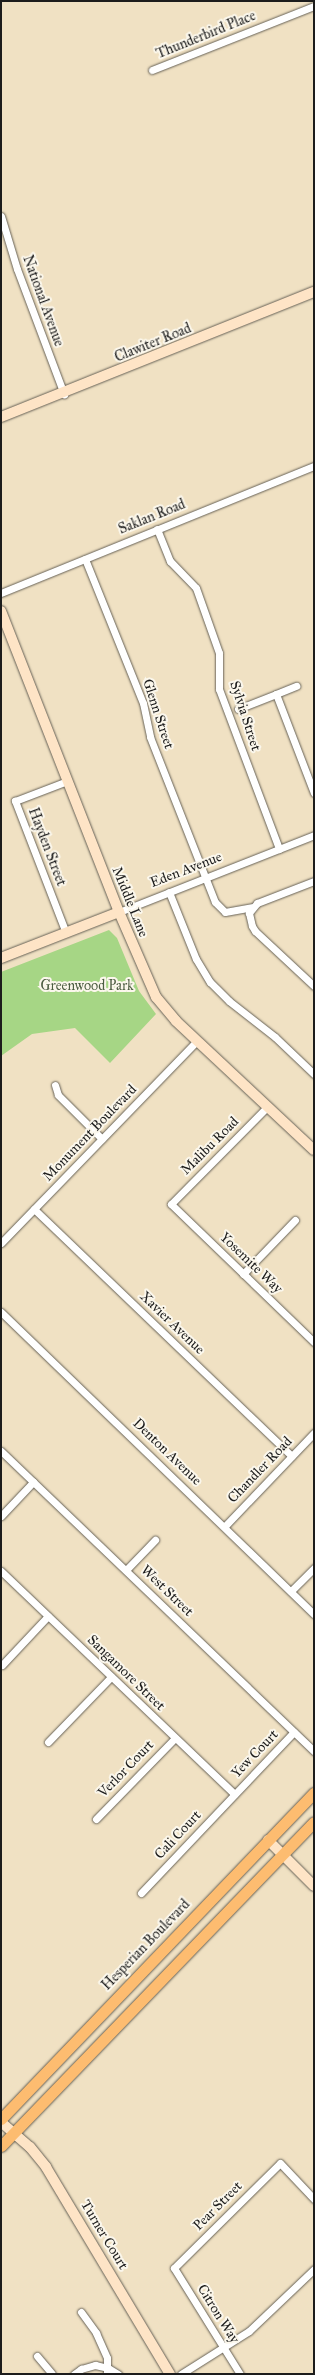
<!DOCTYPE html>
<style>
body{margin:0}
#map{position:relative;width:315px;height:2375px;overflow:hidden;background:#f0e1c3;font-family:"IM FELL Great Primer",serif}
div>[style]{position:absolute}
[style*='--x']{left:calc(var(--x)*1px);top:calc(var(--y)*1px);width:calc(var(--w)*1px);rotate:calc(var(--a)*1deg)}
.green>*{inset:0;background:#a6d685}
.roads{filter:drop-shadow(0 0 1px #666156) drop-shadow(0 0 1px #666156)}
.street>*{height:7px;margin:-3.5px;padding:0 3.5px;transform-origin:3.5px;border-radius:3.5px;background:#fff}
.secondary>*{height:10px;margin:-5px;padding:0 5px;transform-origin:5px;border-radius:5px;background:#fee4c6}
.primary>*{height:11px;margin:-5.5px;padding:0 5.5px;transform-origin:5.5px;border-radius:5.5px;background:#fdbc70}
span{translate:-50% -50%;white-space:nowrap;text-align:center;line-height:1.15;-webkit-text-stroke:4px #fbf7ec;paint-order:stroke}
.street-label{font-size:14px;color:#1c1c1c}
.park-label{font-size:14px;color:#4c5d41}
.frame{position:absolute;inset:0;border:2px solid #1c1c1c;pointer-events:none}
</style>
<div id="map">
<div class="green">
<i style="clip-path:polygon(109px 930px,117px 938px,139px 991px,156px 1014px,110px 1063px,75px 1028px,32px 1034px,1px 1056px,1px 972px)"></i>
</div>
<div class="roads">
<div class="street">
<i style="--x:152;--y:70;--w:174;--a:-21.6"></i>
<i style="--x:1;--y:216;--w:55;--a:73.2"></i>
<i style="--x:17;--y:269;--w:134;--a:69.4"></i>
<i style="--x:157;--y:529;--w:35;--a:68"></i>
<i style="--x:170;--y:561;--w:37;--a:46"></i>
<i style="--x:196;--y:588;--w:69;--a:70.5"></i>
<i style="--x:219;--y:653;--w:36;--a:90"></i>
<i style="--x:219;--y:689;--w:171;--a:69.4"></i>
<i style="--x:85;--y:559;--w:155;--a:68.1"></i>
<i style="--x:143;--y:703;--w:35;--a:78"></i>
<i style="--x:150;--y:737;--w:177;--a:68.5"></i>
<i style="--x:215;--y:902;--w:14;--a:45"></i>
<i style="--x:225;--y:912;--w:27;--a:-10"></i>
<i style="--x:1;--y:593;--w:338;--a:-22.1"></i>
<i style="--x:276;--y:694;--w:22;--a:-22"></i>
<i style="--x:238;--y:709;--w:41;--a:-21.5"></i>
<i style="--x:276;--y:694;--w:106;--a:69"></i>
<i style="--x:314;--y:881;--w:61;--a:158.9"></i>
<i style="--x:257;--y:903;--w:13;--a:129"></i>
<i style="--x:249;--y:913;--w:13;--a:77"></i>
<i style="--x:252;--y:926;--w:6;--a:59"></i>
<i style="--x:255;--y:931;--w:81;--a:43"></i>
<i style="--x:169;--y:892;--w:72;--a:68.1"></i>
<i style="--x:196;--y:959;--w:27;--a:59"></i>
<i style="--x:210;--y:982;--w:27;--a:45"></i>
<i style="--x:229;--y:1001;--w:58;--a:38"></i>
<i style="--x:275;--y:1037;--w:54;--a:43.5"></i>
<i style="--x:119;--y:912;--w:210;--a:-21.5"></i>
<i style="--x:66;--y:933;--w:142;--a:-111.1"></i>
<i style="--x:15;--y:801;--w:56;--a:-21"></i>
<i style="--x:55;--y:1085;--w:10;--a:73"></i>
<i style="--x:58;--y:1095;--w:62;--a:45"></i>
<i style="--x:268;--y:1106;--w:138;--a:134.7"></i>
<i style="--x:171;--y:1204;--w:199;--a:44"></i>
<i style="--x:34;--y:1209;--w:357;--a:43.8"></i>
<i style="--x:1;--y:1243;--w:281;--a:-45.9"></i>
<i style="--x:243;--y:1274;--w:75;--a:-46.1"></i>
<i style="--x:1;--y:1312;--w:435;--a:44"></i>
<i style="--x:1;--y:1451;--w:434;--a:43.8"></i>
<i style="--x:1;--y:1516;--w:47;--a:-46.7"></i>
<i style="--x:225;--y:1526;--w:129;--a:-46.3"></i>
<i style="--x:126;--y:1570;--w:42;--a:-46"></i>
<i style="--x:1;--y:1571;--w:323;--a:43.7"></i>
<i style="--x:291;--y:1591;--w:33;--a:-45"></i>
<i style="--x:2;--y:1665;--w:67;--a:-46.8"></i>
<i style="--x:48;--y:1742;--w:91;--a:-45.9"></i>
<i style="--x:96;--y:1819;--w:113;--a:-45.7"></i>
<i style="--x:141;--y:1893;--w:222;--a:-46.5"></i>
<i style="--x:81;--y:2312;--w:26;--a:54"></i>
<i style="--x:96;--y:2333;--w:27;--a:66"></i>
<i style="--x:107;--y:2358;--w:15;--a:90"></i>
<i style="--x:37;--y:2356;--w:23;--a:50"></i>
<i style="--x:74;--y:2374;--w:9;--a:-36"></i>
<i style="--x:81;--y:2369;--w:15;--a:-16"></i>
<i style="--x:95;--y:2365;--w:13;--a:13"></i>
<i style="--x:108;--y:2368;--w:12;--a:31"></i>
<i style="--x:181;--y:2374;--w:80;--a:-32.3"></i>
<i style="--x:249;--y:2331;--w:90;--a:-43.6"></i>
<i style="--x:240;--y:2374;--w:125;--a:-121.9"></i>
<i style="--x:174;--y:2268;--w:149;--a:-44.7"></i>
<i style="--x:280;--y:2163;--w:50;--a:46.6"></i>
</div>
<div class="secondary">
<i style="--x:1;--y:417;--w:337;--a:-21.8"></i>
<i style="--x:1;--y:611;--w:323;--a:68.6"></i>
<i style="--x:119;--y:912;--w:93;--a:66.5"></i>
<i style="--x:156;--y:997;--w:31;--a:50"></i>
<i style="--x:176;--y:1021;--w:189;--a:43.1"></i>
<i style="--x:1;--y:958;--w:127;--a:-21.3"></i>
<i style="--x:268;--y:1840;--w:65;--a:45"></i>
<i style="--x:1;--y:2122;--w:38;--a:41"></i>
<i style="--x:30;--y:2147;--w:26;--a:51"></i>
<i style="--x:46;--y:2167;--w:241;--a:59.1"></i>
</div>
<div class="primary">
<i style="--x:1;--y:2119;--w:452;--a:-46.2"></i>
<i style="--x:1;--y:2146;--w:450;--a:-46"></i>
</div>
</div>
<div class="street-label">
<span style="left:206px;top:35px;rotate:-22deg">Thunderbird Place</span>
<span style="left:43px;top:301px;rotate:70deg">National Avenue</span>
<span style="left:153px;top:343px;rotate:-22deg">Clawiter Road</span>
<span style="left:152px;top:517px;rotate:-22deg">Saklan Road</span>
<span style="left:158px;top:714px;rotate:72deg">Glenn Street</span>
<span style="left:245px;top:716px;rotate:72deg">Sylvia Street</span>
<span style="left:47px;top:847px;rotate:69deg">Hayden Street</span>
<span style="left:186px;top:870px;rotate:-21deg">Eden Avenue</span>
<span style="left:130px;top:902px;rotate:68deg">Middle Lane</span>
<span style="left:90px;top:1133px;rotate:-46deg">Monument Boulevard</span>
<span style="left:210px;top:1146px;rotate:-45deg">Malibu Road</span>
<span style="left:251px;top:1263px;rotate:44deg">Yosemite Way</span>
<span style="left:172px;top:1323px;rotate:44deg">Xavier Avenue</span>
<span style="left:167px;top:1452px;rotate:44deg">Denton Avenue</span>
<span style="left:260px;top:1470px;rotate:-46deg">Chandler Road</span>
<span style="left:167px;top:1591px;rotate:44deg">West Street</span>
<span style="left:126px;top:1673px;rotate:44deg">Sangamore Street</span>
<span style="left:255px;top:1754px;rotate:-46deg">Yew Court</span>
<span style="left:126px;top:1769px;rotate:-46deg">Verlor Court</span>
<span style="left:178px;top:1835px;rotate:-47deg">Cali Court</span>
<span style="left:146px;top:1945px;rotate:-46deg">Hesperian Boulevard</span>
<span style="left:218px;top:2206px;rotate:-45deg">Pear Street</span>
<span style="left:104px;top:2235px;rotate:59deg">Turner Court</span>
<span style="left:218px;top:2314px;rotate:58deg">Citron Way</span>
</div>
<div class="park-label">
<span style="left:87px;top:986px">Greenwood Park</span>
</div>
<div class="frame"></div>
</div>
